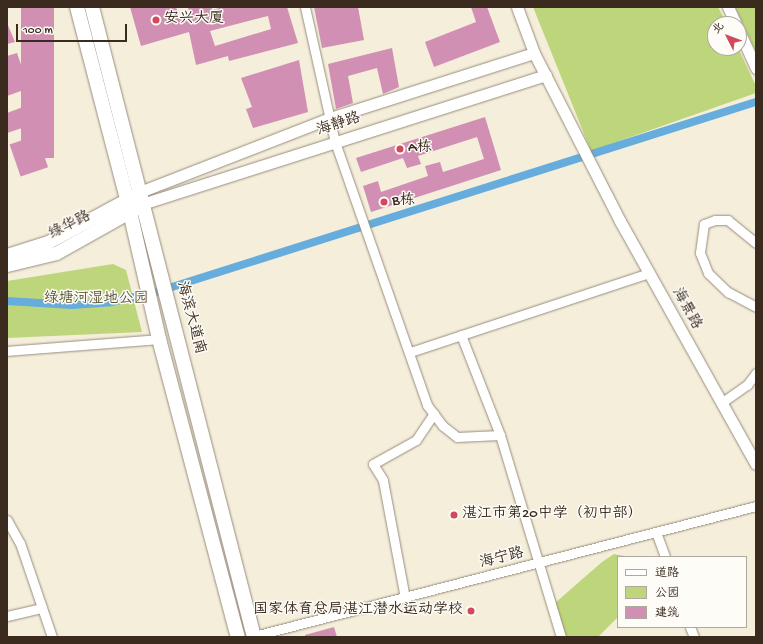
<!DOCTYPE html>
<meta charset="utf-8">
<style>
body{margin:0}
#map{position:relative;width:763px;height:644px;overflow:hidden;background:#f4eedb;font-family:"Gochi Hand","LXGW WenKai TC",sans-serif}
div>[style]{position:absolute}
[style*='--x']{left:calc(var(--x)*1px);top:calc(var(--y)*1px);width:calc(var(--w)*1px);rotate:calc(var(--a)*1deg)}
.green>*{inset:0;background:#bdd67b}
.canal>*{height:8px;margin:-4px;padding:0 4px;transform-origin:4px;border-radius:4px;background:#66acdc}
.building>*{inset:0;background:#d18fb3;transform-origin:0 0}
.roads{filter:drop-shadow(0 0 1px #988c7c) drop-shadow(0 0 1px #988c7c)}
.minor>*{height:9px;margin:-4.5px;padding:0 4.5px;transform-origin:4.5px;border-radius:4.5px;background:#fff}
.tertiary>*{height:11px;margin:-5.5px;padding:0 5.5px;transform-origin:5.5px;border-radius:5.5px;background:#fff}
.secondary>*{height:13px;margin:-6.5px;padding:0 6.5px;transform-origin:6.5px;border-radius:6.5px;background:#fff}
.primary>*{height:14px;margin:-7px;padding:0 7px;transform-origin:7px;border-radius:7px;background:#fff}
.dots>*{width:11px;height:11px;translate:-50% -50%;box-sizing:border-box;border:2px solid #fdfcf7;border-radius:50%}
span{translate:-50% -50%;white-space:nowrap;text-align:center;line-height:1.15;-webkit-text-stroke:3px #fdfcf7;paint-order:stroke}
.poi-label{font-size:15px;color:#3b2a1e}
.left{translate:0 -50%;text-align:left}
.right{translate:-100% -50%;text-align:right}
.street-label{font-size:15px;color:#3b2a1e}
.park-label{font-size:15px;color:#5c5535}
.frame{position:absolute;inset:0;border:8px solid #3b2a1e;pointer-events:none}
.legend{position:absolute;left:617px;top:556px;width:130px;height:72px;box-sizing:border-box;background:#fdfcf7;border:1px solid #afa8a0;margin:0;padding:5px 7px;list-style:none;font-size:12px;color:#3b2a1e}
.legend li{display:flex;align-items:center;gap:8px;height:20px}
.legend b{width:20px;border:1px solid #afa8a0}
.north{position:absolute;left:707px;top:16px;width:40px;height:40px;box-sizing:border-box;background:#fdfcf7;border:1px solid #afa8a0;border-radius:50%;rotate:312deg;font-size:11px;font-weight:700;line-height:16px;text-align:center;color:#3b2a1e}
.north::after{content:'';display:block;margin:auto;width:14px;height:18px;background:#d1495b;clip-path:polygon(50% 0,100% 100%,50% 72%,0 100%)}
.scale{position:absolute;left:16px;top:24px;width:111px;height:18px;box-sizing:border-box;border:2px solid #3b2a1e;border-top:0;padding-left:5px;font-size:12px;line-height:14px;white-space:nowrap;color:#3b2a1e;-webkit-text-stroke:3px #fdfcf7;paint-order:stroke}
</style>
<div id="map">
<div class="green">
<i style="clip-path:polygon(533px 7px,718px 7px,727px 24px,715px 24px,715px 48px,738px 48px,756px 86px,756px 93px,591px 151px)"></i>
<i style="clip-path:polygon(735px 7px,756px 7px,756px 52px)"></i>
<i style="clip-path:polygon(113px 264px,126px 270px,142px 332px,7px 338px,7px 281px)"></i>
<i style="clip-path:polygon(614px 554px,630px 557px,618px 557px,618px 617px,598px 637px,564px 637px,555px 603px,602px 562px)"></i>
</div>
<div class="canal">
<i style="--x:7;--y:301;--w:65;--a:3.5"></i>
<i style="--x:72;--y:305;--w:39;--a:-4"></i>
<i style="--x:111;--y:302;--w:43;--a:-12.1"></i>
<i style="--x:153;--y:293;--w:633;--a:-17.58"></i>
</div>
<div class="building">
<i style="left:21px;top:7px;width:33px;height:151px"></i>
<i style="clip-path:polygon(evenodd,130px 7px,176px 7px,180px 19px,190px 16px,188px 7px,212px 7px,212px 10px,223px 7px,287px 7px,298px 43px,229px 61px,228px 56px,196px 65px,189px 32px,141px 46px,130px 7px,268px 16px,271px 29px,215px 46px,210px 31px,268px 16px)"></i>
<i style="clip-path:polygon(314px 7px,358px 7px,364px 40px,322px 48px)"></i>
<i style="clip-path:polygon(471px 7px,487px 7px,500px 42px,434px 67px,425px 42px,476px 22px)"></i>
<i style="clip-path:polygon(7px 23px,15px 42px,7px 44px)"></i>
<i style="clip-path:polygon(392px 48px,399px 87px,383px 94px,377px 68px,348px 76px,353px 103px,336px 109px,328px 64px)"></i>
<i style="clip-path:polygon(17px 53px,29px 88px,7px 96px,7px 56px)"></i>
<i style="clip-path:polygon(299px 60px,308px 112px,253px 128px,246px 109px,252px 107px,241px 78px)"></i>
<i style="clip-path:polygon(31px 104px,37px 123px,7px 133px,7px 113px)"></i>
<i style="clip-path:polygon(485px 117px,501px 170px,371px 212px,363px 186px,378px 181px,381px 192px,428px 176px,425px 166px,440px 162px,443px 172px,484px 159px,477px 137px,418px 156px,421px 164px,407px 168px,403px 158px,361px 172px,356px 158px)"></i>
<i style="left:37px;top:135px;width:34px;height:29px;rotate:71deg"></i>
<i style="clip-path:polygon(334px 627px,337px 637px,305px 637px,305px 635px)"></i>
</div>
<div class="roads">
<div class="minor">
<i style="--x:305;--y:7;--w:138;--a:77.5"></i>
<i style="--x:335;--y:142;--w:279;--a:70.7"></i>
<i style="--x:427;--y:405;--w:26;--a:53"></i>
<i style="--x:443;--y:426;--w:18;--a:38"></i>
<i style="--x:457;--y:437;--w:43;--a:-2.7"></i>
<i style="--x:756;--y:243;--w:36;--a:-141"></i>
<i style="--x:728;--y:220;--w:13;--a:180"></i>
<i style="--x:715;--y:220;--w:12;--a:160"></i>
<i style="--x:704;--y:224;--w:29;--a:98"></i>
<i style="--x:700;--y:253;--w:22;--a:68"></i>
<i style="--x:708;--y:273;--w:28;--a:44"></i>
<i style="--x:728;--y:292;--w:32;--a:28"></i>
<i style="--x:461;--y:335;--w:107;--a:68.7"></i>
<i style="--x:500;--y:435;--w:211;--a:73.2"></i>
<i style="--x:7;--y:351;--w:152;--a:-4.5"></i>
<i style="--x:410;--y:352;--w:252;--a:-18.3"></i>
<i style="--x:721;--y:403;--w:32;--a:-35"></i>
<i style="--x:747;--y:385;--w:15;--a:-53"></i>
<i style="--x:7;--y:520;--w:26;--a:61"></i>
<i style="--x:20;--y:543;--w:99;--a:71.2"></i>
<i style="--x:656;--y:532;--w:27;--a:70"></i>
<i style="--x:405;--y:598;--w:120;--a:-100.6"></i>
<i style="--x:383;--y:480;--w:19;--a:-122"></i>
<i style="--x:373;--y:464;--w:49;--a:-29.2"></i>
<i style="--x:416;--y:440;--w:32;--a:-56"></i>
<i style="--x:7;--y:616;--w:36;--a:-13"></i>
<i style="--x:690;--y:627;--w:11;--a:68"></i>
<i style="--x:254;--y:636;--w:519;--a:-14.52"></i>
</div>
<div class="tertiary">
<i style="--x:517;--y:7;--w:49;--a:69.7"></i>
<i style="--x:534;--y:53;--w:189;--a:62.9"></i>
<i style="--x:620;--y:221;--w:278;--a:60.8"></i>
<i style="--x:728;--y:7;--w:19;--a:65"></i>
<i style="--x:739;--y:31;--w:41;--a:65.3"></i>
<i style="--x:140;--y:192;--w:204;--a:-21.3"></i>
<i style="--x:330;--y:118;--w:214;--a:-17.7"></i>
<i style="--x:142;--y:204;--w:424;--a:-17.7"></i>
</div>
<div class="secondary">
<i style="--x:7;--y:255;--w:43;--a:-17.6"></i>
<i style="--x:48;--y:242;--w:99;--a:-28.4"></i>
<i style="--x:7;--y:265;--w:50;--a:-13.8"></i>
<i style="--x:56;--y:253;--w:94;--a:-29.3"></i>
</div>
<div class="primary">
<i style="--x:77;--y:7;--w:198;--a:75.4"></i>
<i style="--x:127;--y:199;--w:144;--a:77.1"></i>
<i style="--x:159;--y:339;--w:308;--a:75.2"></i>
<i style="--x:92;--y:7;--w:650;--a:75.58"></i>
</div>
</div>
<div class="dots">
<i style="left:156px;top:20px;background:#d1495b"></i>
<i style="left:400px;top:149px;background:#d1495b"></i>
<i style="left:384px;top:202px;background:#d1495b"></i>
<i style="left:454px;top:515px;background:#d1495b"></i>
<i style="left:471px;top:611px;background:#d1495b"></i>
</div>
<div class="poi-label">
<span class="left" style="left:164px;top:20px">安兴大厦</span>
<span class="left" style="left:408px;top:149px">A栋</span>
<span class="left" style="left:392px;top:202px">B栋</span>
<span class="left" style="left:462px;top:515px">湛江市第20中学（初中部）</span>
<span class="right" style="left:463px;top:611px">国家体育总局湛江潜水运动学校</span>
</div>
<div class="street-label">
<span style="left:339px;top:125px;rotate:-18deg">海静路</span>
<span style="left:70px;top:226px;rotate:-27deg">绿华路</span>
<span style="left:686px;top:309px;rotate:61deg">海景路</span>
<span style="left:190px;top:318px;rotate:75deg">海滨大道南</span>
<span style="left:502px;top:559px;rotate:-14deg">海宁路</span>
</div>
<div class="park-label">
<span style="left:96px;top:300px">绿塘河湿地公园</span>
</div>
<div class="frame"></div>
<ul class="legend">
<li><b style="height:5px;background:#fff"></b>道路</li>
<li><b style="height:11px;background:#bdd67b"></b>公园</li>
<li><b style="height:11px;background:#d18fb3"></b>建筑</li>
</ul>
<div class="north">北</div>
<div class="scale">100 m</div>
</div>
